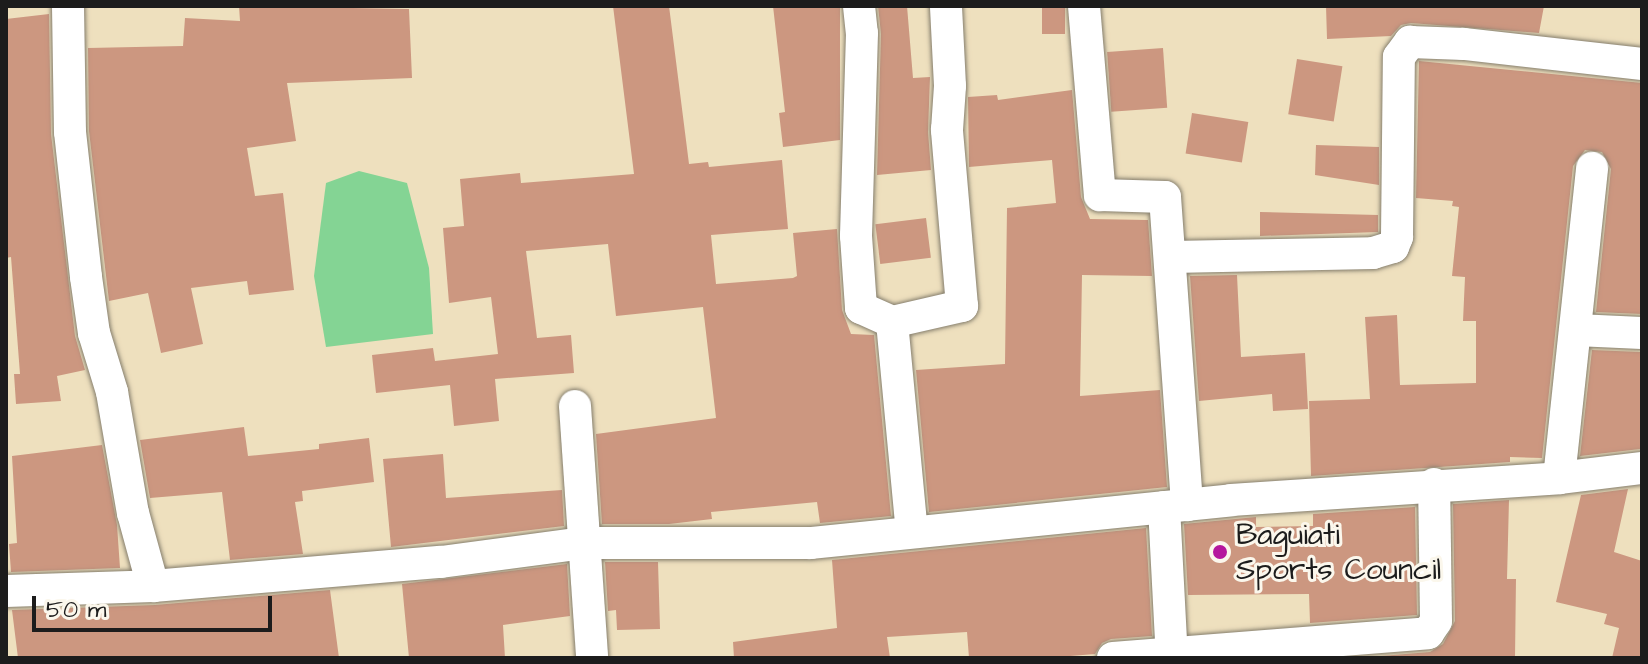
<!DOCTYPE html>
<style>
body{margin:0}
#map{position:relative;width:1648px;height:664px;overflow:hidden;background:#eee0be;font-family:"Architects Daughter",sans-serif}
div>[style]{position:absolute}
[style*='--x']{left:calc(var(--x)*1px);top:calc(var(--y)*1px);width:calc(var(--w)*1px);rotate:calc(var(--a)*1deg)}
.green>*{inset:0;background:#84d494}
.building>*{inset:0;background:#cc9780;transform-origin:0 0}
.roads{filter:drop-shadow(0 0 2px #857e6d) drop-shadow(0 0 2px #857e6d)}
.minor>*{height:32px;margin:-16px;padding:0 16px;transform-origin:16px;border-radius:16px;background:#fff}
.dots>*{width:22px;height:22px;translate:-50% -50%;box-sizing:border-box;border:4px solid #fbf7ec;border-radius:50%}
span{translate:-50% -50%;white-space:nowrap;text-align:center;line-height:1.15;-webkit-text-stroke:6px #fbf7ec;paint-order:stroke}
.poi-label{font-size:30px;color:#1c1c1c}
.left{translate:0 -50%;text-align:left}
.frame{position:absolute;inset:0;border:8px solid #1c1c1c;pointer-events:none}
.scale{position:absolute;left:32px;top:596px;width:240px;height:36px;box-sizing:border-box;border:4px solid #1c1c1c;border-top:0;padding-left:10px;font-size:24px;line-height:28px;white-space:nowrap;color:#1c1c1c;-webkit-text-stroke:6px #fbf7ec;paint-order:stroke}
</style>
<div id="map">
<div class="green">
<i style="clip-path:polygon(359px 171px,407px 183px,429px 268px,433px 334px,326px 347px,314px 276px,326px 183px)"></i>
</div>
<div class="building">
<i style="clip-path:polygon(239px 6px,409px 9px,412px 78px,287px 83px,296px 141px,247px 148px,255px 196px,283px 193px,294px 290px,249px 295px,247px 281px,191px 288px,203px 344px,161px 353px,148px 293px,109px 301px,89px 131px,88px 48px,183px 46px,185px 18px,240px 21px)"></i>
<i style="clip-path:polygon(613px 6px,669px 6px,689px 164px,708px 162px,709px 167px,782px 160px,788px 229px,711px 235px,716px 284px,793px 278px,797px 276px,793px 233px,837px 229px,842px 310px,851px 334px,874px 335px,891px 516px,820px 523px,817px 502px,711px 512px,712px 519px,669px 524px,602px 524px,596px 434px,716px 418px,703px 307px,616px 316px,608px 244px,526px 251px,537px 338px,571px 335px,574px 373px,495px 379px,499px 421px,454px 426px,450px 385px,376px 393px,372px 355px,433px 348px,435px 361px,498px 354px,491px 297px,449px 303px,443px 228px,464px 226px,460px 179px,520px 173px,521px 183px,634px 174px)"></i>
<i style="clip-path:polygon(773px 6px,840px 6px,840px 140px,783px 147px,779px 113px,785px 112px)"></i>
<i style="clip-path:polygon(878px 6px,907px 6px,913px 78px,930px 77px,928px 132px,931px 170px,877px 175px,881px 34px)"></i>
<i style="left:1042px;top:6px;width:23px;height:28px"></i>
<i style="clip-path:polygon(1326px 6px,1544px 6px,1539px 33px,1411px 23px,1401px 25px,1391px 36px,1327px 39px)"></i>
<i style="clip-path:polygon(49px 14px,51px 134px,75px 336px,85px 370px,57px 376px,61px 401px,16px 404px,14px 374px,20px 374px,11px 257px,6px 258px,6px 19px)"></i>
<i style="left:1163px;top:48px;width:60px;height:56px;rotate:86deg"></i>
<i style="left:1297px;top:59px;width:46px;height:56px;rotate:9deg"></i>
<i style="clip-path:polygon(1419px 61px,1642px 83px,1642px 314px,1596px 312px,1611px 169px,1602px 152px,1585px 150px,1573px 166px,1542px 458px,1510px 457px,1510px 462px,1311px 476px,1309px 401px,1370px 399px,1365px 317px,1397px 315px,1400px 385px,1476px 383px,1476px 321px,1463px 321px,1465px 277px,1452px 276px,1459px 207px,1452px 206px,1453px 201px,1416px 198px)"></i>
<i style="clip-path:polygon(1072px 90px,1081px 197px,1090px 219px,1148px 220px,1152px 276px,1082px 275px,1080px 396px,1160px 390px,1167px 487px,929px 512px,916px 370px,1005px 364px,1007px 208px,1056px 203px,1052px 160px,969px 167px,968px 97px,997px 95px,998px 100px)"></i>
<i style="left:1192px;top:113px;width:57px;height:41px;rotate:9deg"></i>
<i style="clip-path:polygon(1316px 145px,1379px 147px,1379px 185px,1315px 175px)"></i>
<i style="clip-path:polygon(1260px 212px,1378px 215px,1378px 232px,1260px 236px)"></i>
<i style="left:926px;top:218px;width:40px;height:51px;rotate:83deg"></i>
<i style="clip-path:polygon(1237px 275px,1241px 357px,1305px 353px,1308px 409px,1273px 411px,1272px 394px,1199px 401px,1190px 276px)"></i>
<i style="clip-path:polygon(1592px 350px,1640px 352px,1640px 449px,1580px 456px)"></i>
<i style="clip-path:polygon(244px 427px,248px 456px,319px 449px,319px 444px,369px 438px,374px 482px,302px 491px,303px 501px,295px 502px,303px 554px,230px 560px,222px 492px,150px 498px,140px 440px)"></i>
<i style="clip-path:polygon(102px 445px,117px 525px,120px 568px,11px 572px,9px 544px,17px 543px,12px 456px)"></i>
<i style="clip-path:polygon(443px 454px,446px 498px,562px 490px,564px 526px,391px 547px,383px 459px)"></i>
<i style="clip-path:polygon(1628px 489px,1614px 552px,1642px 561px,1642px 658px,1612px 658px,1619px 628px,1604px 624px,1607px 614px,1556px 602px,1581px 495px)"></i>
<i style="clip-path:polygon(1509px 500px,1507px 579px,1516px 579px,1515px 658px,1357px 658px,1430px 652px,1443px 644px,1455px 621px,1453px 504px)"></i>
<i style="clip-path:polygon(1415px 507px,1417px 615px,1310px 623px,1309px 594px,1188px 595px,1184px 524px,1256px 517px,1256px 527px,1313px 526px,1313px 514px)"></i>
<i style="clip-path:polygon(1146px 528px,1152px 636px,1111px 639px,1102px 643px,1095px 654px,1046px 658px,969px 658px,967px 632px,887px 637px,890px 658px,734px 658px,733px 642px,837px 628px,832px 560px)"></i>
<i style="clip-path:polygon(605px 562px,658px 562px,660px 629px,617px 630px,616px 610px,608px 611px)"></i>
<i style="clip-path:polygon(567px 564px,570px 616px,503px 625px,505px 658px,409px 658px,402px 584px)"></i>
<i style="clip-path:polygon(330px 590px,339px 658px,18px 658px,12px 610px,155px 605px)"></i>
</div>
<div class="roads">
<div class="minor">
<i style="--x:68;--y:6;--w:126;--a:89.1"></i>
<i style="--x:70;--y:132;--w:146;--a:83.7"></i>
<i style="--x:86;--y:277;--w:57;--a:81.9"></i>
<i style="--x:94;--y:333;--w:62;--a:73"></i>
<i style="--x:112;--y:392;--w:123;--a:80.2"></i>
<i style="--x:133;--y:513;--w:76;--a:74.7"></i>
<i style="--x:859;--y:6;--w:27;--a:84"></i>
<i style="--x:862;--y:33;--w:203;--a:91.7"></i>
<i style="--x:856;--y:236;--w:72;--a:86"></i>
<i style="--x:861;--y:308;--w:34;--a:24"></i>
<i style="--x:892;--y:322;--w:211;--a:84.6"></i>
<i style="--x:1084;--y:6;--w:190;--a:85.2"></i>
<i style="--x:1100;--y:195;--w:65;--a:1.8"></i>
<i style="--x:1165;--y:197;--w:309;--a:85.9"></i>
<i style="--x:1171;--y:257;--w:202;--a:-1.1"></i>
<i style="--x:1373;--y:253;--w:21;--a:-17"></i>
<i style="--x:1393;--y:247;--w:11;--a:-68"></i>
<i style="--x:1397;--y:237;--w:180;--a:-89.4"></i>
<i style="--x:1399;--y:57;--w:19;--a:-54"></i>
<i style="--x:1410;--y:42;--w:54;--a:2.1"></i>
<i style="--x:1464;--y:44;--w:179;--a:6.4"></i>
<i style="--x:892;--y:322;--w:72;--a:-12.9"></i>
<i style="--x:962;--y:306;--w:177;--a:-94.9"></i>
<i style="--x:947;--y:130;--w:44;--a:-86.1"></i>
<i style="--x:950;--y:86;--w:80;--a:-92.9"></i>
<i style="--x:1576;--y:330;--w:66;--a:2.6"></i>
<i style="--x:575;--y:406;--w:253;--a:86.1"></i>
<i style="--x:1559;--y:478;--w:312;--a:-83.9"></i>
<i style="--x:1164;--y:507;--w:151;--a:87"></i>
<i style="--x:6;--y:591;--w:147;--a:-1.9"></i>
<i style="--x:153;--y:586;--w:289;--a:-4.8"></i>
<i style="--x:441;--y:562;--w:143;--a:-7.6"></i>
<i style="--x:583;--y:543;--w:228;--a:0"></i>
<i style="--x:811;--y:543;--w:422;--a:-5.8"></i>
<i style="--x:1231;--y:500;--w:329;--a:-3.8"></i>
<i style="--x:1559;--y:478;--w:84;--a:-6.9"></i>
<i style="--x:1113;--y:658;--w:316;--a:-4.5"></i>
<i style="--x:1428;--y:633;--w:14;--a:-56"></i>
<i style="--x:1436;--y:621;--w:137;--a:-90.8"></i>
</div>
</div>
<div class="dots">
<i style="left:1220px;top:552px;background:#b5179e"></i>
</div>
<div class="poi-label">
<span class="left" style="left:1236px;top:552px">Baguiati<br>Sports Council</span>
</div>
<div class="frame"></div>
<div class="scale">50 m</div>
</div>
